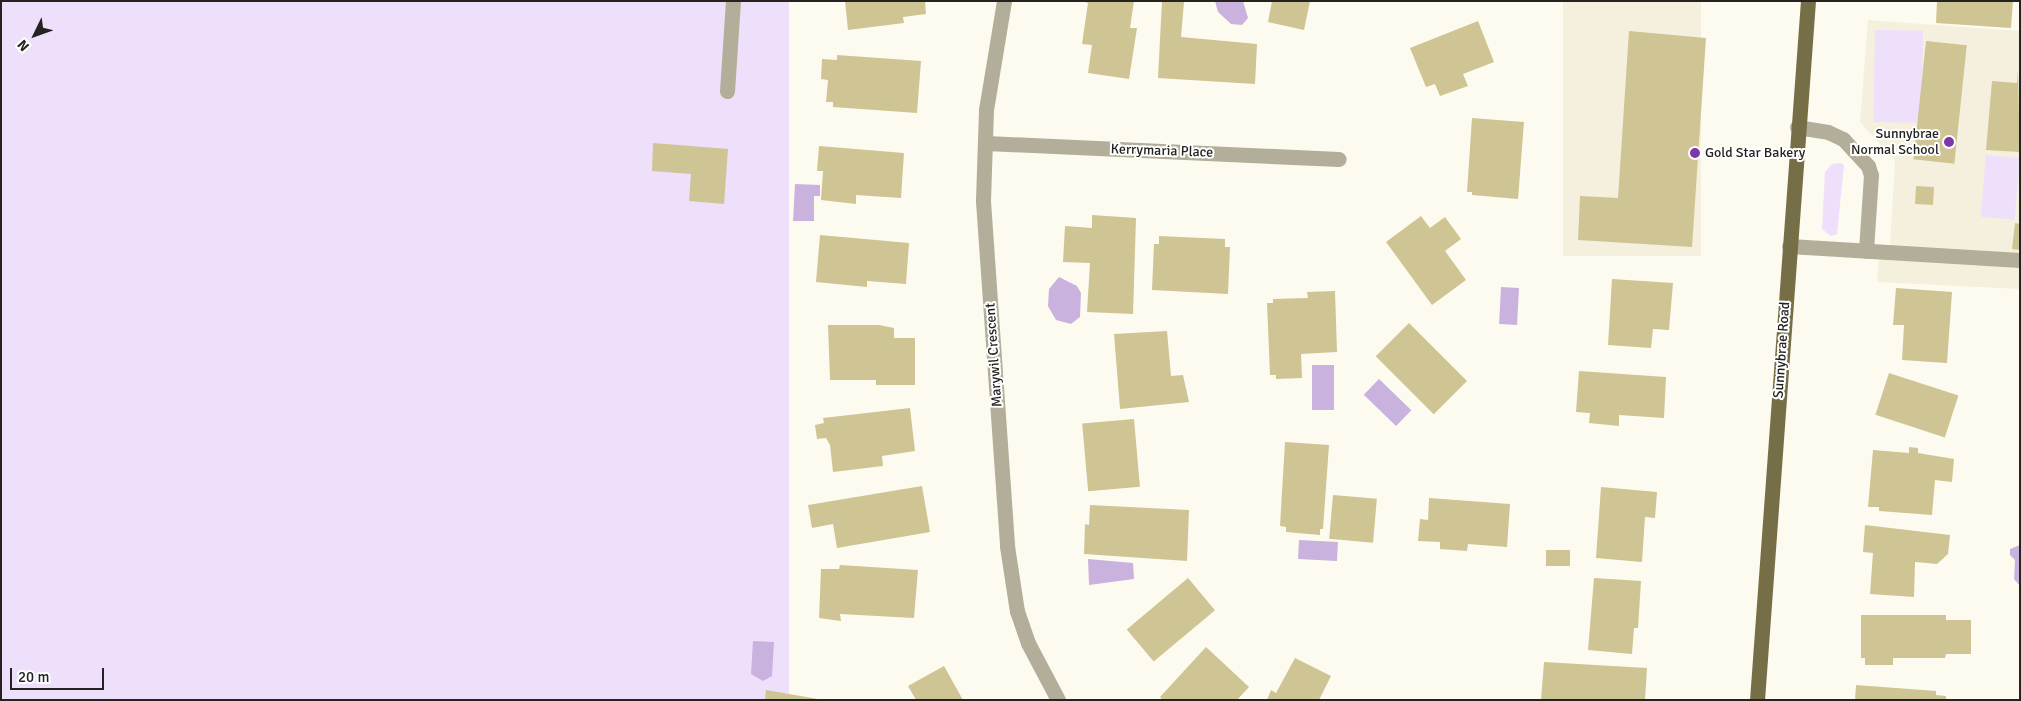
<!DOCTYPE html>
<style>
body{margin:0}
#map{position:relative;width:2021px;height:701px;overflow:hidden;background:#fdfbf0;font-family:Signika,sans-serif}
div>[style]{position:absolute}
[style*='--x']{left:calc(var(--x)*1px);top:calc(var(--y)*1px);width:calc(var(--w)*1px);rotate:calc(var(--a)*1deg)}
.built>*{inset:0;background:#f4f0dd;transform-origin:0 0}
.green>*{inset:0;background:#eedffb;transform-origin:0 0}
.water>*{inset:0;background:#cab2de;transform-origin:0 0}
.building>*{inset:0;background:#cfc493;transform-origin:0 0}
.minor>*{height:15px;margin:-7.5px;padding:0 7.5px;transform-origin:7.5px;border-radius:7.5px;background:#b2ae99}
.major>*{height:15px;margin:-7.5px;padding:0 7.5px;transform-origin:7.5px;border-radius:7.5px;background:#766e47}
.dots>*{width:14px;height:14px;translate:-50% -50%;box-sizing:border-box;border:2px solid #fff;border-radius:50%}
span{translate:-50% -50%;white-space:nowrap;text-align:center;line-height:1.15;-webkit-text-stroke:4px #fff;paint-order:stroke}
.poi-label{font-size:14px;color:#24231f}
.right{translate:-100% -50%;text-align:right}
.left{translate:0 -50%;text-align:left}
.street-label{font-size:14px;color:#24231f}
.frame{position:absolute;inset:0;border:2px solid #24231f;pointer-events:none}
.north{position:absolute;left:10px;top:10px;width:50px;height:50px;-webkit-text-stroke:4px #fff;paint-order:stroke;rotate:228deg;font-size:14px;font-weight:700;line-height:20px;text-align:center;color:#24231f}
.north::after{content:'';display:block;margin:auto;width:18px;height:22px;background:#24231f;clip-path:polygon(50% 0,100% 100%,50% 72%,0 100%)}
.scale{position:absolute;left:10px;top:668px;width:94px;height:22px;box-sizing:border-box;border:2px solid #24231f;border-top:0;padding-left:6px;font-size:15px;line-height:18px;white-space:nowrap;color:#24231f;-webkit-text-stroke:4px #fff;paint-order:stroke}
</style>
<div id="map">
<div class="built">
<i style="left:1563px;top:1px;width:138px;height:255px"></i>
<i style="clip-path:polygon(1868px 20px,2020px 31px,2020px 289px,1877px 282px,1879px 259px,1889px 260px,1895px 161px,1860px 122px)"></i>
</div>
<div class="green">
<i style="left:1px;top:1px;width:788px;height:699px"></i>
<i style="left:1875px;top:30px;width:48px;height:92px;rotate:1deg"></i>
<i style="left:1986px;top:155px;width:34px;height:62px;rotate:5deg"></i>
<i style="clip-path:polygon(1841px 163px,1844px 165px,1837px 234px,1831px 236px,1822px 229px,1825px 172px,1832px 164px)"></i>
</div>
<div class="water">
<i style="clip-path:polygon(1215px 1px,1243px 1px,1248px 18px,1242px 25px,1231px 24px,1218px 12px)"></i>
<i style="clip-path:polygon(795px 184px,820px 185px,820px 196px,814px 196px,814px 221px,793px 221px)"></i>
<i style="clip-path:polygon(1059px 277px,1077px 286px,1081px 293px,1080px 317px,1071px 324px,1056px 320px,1048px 306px,1049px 289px)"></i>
<i style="left:1501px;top:287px;width:18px;height:37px;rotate:3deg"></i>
<i style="left:1312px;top:365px;width:22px;height:45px"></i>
<i style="left:1379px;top:379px;width:45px;height:22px;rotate:44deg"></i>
<i style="left:1299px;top:540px;width:39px;height:19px;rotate:3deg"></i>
<i style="clip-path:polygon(2020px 545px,2020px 586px,2014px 579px,2015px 560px,2010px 555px,2010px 549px)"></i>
<i style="clip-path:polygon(1088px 559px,1133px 563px,1134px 579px,1089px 585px)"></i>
<i style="clip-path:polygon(753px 641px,774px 642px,772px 676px,763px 681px,751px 674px)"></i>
</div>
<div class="building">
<i style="clip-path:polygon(845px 1px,925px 1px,926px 14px,903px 17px,904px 23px,848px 30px)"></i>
<i style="clip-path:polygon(1082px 1px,1134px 1px,1130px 28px,1137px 28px,1129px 79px,1088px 73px,1092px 45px,1082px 44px,1088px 3px)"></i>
<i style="clip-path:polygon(1162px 1px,1184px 2px,1181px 37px,1257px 44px,1255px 84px,1158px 78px)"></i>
<i style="clip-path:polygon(1272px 1px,1310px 1px,1304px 30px,1268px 22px)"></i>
<i style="clip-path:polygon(1937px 1px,2013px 1px,2011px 28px,1936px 23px)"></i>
<i style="clip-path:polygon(1478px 21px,1494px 62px,1463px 74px,1468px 86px,1440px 96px,1435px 84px,1426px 87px,1410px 48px)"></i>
<i style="clip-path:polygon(1629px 31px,1706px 38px,1692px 247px,1578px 240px,1580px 196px,1618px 198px)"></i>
<i style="left:1926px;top:41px;width:41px;height:119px;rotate:6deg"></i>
<i style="clip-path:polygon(837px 55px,921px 61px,917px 113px,833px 107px,833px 102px,826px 102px,828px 80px,821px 79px,822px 59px,837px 60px)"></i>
<i style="clip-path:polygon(2018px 70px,2020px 152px,1986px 150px,1992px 81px,2017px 83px)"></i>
<i style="clip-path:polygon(1472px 118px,1524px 122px,1518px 199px,1472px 195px,1472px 192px,1467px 192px)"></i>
<i style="clip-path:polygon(653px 143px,728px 149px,724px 204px,689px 201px,691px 174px,652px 171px)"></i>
<i style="clip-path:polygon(819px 146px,904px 153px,901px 198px,856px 195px,856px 204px,821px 200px,823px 171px,817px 171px)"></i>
<i style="left:1916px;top:186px;width:18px;height:18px;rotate:3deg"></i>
<i style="clip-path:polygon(1092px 215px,1136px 218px,1133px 314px,1087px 312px,1090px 263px,1063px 262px,1065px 226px,1092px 228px)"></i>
<i style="clip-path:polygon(1421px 216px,1430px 228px,1445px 217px,1461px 239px,1445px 251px,1466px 280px,1432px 305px,1386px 242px)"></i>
<i style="clip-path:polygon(2015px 223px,2020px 224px,2020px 250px,2012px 249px)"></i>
<i style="clip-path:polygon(820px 235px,909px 243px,906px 284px,867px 281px,867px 287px,816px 282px)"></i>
<i style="clip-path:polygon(1159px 236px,1225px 239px,1225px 247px,1230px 247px,1228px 294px,1152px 290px,1154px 244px,1159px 244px)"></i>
<i style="clip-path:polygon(1612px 279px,1673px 283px,1669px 330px,1653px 329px,1651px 348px,1608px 345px)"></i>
<i style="clip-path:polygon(1896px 288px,1952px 292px,1947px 363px,1902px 360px,1904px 325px,1893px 325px)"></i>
<i style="clip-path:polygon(1335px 291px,1337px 352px,1301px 354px,1302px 378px,1276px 379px,1276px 375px,1270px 375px,1267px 303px,1273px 303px,1273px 299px,1308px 298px,1307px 292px)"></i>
<i style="left:1409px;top:323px;width:82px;height:47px;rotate:45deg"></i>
<i style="clip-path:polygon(828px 325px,879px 325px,894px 328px,894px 338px,915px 338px,915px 385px,876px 385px,876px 380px,830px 380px)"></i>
<i style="clip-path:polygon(1167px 331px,1171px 376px,1183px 375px,1189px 402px,1120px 409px,1114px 334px)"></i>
<i style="clip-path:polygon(1579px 371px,1666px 377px,1664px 418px,1619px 415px,1619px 426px,1589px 423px,1590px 413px,1576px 412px)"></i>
<i style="left:1889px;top:373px;width:73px;height:44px;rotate:18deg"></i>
<i style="clip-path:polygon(910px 408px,915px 451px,882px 456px,883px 466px,833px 472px,830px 445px,826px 438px,817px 439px,815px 425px,824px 423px,823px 418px)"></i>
<i style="left:1134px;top:419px;width:68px;height:52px;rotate:85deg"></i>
<i style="clip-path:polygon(1285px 442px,1329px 445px,1323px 529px,1320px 529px,1320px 535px,1286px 532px,1286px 527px,1280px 526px)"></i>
<i style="clip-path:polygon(1909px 447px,1918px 448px,1918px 453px,1954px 459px,1952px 482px,1935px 480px,1932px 515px,1879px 511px,1879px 507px,1868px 507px,1873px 450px,1909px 453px)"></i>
<i style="clip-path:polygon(922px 486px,930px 532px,837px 548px,833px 524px,812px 528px,808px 505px)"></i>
<i style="clip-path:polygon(1601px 487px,1657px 492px,1655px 518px,1645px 517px,1642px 562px,1596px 558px)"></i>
<i style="left:1333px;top:495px;width:44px;height:44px;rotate:5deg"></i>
<i style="clip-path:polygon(1429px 498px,1510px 504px,1507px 547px,1468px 544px,1467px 551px,1440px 549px,1440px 542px,1418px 541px,1420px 519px,1428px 520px)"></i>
<i style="clip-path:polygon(1090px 505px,1189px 510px,1187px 561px,1084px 554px,1085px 524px,1089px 525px)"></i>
<i style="clip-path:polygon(1865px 525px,1950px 535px,1948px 554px,1937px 564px,1915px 562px,1914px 597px,1870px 594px,1873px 553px,1863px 552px)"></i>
<i style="left:1546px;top:550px;width:24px;height:16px"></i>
<i style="clip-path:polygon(840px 565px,918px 570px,914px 618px,840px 614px,841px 621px,819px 618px,821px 569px,839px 569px)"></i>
<i style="left:1188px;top:578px;width:42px;height:80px;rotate:50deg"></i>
<i style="clip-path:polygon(1594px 578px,1641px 581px,1638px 628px,1634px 628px,1632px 654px,1588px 650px)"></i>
<i style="clip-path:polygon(1861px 615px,1946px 615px,1946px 620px,1971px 620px,1971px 654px,1946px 654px,1945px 658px,1893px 658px,1893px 665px,1865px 665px,1865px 658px,1861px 658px)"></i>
<i style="clip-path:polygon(1206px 647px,1249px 687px,1237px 700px,1163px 700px,1160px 697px)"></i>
<i style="clip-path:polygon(1295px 658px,1331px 676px,1319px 700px,1267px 700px,1271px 690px,1276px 693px)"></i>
<i style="clip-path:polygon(1544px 662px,1647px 668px,1645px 700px,1541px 700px)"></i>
<i style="clip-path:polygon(944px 666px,963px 700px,916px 700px,908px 686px)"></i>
<i style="clip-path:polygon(1856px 685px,1936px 691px,1936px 695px,1946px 696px,1946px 700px,1855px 700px)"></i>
<i style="clip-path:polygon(766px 690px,818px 699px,818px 700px,765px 700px)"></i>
</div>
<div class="minor">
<i style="--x:1004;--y:1;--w:110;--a:99.4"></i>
<i style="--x:986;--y:110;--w:91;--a:91.9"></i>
<i style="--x:983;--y:201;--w:346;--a:86"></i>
<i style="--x:1007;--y:546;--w:66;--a:81.3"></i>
<i style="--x:1017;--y:611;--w:34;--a:71"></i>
<i style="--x:1028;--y:643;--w:64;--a:62.2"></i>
<i style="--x:727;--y:91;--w:90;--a:-86.2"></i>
<i style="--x:1797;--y:127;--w:31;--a:9"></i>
<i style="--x:1828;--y:132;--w:17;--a:25"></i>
<i style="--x:1843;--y:139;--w:37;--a:47"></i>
<i style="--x:1868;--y:166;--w:9;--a:72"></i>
<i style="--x:1871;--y:175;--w:76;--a:93.8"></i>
<i style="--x:986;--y:143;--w:353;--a:2.6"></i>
<i style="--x:1789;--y:246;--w:231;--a:3.5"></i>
</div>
<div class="major">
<i style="--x:1757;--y:700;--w:701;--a:-85.83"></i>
</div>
<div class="dots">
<i style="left:1949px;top:142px;background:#7e37aa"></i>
<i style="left:1695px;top:153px;background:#7e37aa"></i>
</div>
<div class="poi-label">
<span class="right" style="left:1939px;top:142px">Sunnybrae<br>Normal School</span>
<span class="left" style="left:1705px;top:153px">Gold Star Bakery</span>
</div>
<div class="street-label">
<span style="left:1162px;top:151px;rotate:2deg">Kerrymaria Place</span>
<span style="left:1782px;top:350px;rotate:-86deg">Sunnybrae Road</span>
<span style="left:994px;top:355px;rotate:-94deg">Marywil Crescent</span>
</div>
<div class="frame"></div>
<div class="north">N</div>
<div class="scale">20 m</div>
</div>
